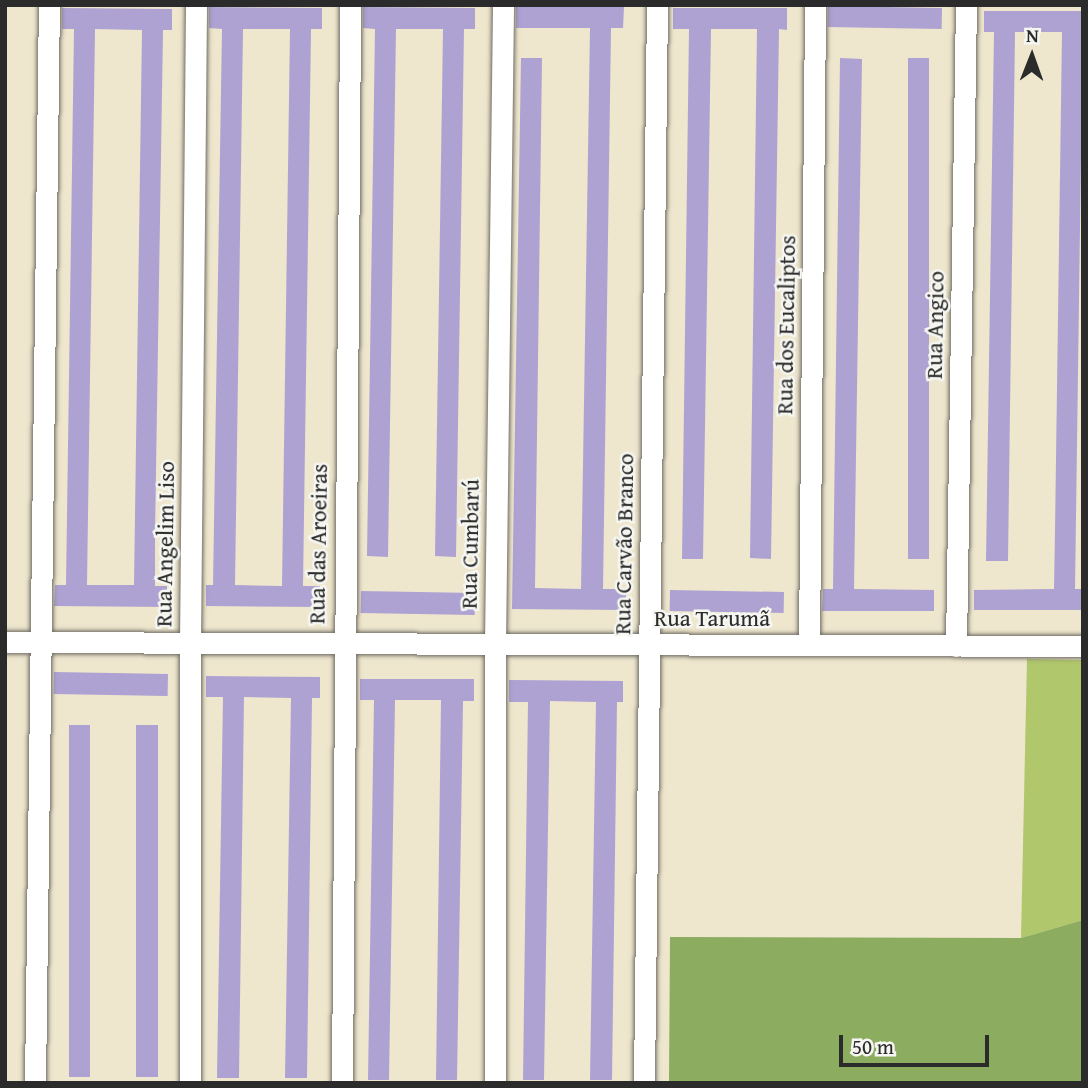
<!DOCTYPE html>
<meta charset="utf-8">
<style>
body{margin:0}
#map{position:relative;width:1088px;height:1088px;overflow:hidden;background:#eee6cd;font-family:"Gentium Book Plus",serif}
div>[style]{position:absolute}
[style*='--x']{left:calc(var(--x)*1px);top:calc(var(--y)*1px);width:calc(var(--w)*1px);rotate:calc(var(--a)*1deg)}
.green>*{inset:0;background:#b1c76c}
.forest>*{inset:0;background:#8cac60}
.building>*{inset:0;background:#ada2d2;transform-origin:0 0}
.roads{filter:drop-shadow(0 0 2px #6f6c64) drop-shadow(0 0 2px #6f6c64)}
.street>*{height:21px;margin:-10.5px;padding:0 10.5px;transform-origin:10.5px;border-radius:10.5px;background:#fff}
span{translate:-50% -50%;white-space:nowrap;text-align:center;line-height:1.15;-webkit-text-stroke:5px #f6f6f2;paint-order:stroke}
.street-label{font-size:23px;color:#2b2b2b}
.frame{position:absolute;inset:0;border:7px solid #2b2b2b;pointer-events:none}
.north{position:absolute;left:997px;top:21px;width:70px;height:70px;-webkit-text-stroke:5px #f6f6f2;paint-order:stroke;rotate:1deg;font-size:19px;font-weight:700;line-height:28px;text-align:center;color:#2b2b2b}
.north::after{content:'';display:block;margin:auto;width:24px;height:32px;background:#2b2b2b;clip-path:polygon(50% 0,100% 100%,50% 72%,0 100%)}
.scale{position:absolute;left:839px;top:1035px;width:150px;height:32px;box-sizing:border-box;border:4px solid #2b2b2b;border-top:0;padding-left:9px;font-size:21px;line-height:24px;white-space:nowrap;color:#2b2b2b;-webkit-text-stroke:5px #f6f6f2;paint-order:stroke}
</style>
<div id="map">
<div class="green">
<i style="clip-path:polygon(1027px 659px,1083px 660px,1083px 920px,1021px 938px)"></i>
</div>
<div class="forest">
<i style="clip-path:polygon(1083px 920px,1083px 1083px,669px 1083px,670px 937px,1021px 938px)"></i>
</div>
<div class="building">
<i style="left:828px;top:6px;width:114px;height:21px;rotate:1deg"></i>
<i style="clip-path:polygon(evenodd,209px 7px,322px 8px,322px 29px,311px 29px,303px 586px,320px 586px,320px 607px,206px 606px,206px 585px,213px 585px,222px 29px,209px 28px,209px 7px,243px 29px,290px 29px,282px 586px,235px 585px,243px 29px)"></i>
<i style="clip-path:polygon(363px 7px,475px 8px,475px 29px,464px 29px,456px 557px,435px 556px,443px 29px,396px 29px,388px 557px,367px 556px,375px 29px,363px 28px)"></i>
<i style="clip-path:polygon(516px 7px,624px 7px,623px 28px,611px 28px,603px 589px,626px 589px,626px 610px,512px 609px,521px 58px,542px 58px,535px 588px,581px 589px,590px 28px,516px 28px)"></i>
<i style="clip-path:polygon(evenodd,62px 8px,172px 9px,172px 30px,163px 30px,155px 534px,155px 586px,167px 586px,167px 607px,54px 606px,55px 585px,66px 585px,74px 29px,62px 29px,62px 8px,95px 29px,142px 30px,134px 585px,87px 585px,95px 29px)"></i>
<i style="clip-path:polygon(673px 8px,787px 8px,787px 30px,779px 29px,771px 559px,750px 558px,757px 29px,711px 29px,703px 559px,682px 559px,689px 29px,673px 29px)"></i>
<i style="clip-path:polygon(984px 11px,1083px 11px,1075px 589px,1083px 589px,1083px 610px,974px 610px,974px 590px,1054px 589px,1055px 531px,1062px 32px,1015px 32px,1008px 561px,986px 561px,994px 32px,984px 32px)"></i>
<i style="clip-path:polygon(840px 58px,862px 59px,854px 589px,934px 590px,934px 611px,822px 611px,823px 589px,833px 589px)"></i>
<i style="left:908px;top:58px;width:21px;height:501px"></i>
<i style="left:670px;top:590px;width:114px;height:21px;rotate:1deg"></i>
<i style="left:361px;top:591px;width:114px;height:22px;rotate:1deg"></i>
<i style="left:54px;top:672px;width:114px;height:22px;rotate:1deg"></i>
<i style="clip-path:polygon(206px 676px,320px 677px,320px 698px,312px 698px,307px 1078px,285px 1078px,291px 698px,244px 697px,239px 1078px,217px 1078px,223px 697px,206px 697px)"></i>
<i style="clip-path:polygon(360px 679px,474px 679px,474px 701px,463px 701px,457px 1080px,436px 1080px,441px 700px,395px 700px,389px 1080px,368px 1080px,374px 700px,360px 700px)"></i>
<i style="clip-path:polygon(509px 680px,623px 681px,623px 702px,617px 702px,612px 1080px,590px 1080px,596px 702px,550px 701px,544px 1080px,523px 1080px,528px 702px,509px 702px)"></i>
<i style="left:69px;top:725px;width:21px;height:352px"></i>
<i style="left:136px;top:725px;width:22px;height:352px"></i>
</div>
<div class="roads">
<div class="street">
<i style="--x:5;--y:642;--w:1078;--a:0.21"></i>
<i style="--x:809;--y:645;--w:640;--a:-89.46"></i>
<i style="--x:956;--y:646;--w:641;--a:-89.11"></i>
<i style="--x:35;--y:1083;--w:1078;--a:-89.26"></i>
<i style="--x:190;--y:1083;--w:440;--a:-90"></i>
<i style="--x:190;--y:643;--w:638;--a:-89.46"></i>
<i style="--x:342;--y:1083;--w:1078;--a:-89.57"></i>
<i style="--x:495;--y:1083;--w:439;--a:-90"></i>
<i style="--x:495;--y:644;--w:639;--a:-89.28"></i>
<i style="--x:644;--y:1083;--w:1078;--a:-89.31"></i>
</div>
</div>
<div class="street-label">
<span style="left:786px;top:325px;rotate:-89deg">Rua dos Eucaliptos</span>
<span style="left:935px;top:325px;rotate:-89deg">Rua Angico</span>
<span style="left:165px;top:544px;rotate:-89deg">Rua Angelim Liso</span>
<span style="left:318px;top:544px;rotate:-89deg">Rua das Aroeiras</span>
<span style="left:470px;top:544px;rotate:-89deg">Rua Cumbarú</span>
<span style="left:624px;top:544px;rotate:-89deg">Rua Carvão Branco</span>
<span style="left:712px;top:618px">Rua Tarumã</span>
</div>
<div class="frame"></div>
<div class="north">N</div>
<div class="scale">50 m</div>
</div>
